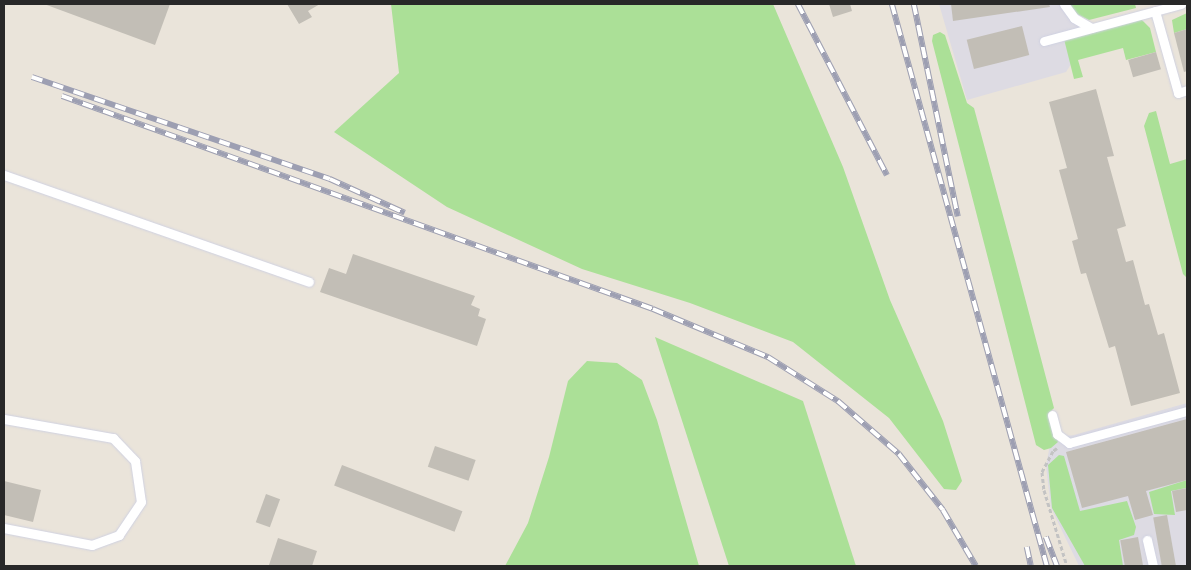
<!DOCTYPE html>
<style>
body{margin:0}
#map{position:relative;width:1191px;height:570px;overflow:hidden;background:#eae4da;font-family:"Roboto Condensed",sans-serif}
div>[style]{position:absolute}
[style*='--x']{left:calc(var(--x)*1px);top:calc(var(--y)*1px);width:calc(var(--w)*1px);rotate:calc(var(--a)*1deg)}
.industrial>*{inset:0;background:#dddbe3}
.green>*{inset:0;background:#abe097}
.building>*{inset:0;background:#c2beb6;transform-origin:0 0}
.path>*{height:3px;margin-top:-1.5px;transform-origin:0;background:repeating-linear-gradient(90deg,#c3c3c3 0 4px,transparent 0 6.5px)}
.roads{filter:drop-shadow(0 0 1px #cfd1e1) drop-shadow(0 0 1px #cfd1e1)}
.lane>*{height:9px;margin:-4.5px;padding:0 4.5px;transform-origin:4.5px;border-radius:4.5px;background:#fff}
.rail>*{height:5.5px;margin-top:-2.75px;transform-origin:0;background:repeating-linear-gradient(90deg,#fff 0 11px,#9d9fb2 0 22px);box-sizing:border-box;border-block:1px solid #9d9fb2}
span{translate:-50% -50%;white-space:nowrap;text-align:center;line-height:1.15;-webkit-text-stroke:4px #fff;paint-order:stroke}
.frame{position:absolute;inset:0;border:5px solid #282828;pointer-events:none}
</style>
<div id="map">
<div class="industrial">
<i style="clip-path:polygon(939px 4px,1077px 4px,1085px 42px,1066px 72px,967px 100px)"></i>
<i style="clip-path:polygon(1187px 403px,1187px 566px,1079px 566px,1051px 508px,1046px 466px,1052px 434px,1058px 437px,1074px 435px)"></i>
</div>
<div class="green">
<i style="clip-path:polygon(391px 4px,773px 4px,843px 167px,890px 300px,943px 421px,962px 481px,956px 490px,944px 489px,889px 418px,793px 342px,690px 303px,582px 269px,447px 207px,334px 132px,399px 73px)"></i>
<i style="clip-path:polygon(1069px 4px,1135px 4px,1136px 8px,1089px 20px,1077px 14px)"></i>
<i style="clip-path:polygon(1187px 13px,1187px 29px,1174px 33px,1172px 20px)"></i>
<i style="clip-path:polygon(1140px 18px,1150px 28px,1156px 52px,1126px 60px,1123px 48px,1078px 60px,1083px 77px,1074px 79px,1064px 39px)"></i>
<i style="clip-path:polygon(940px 32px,945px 35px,967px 103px,974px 108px,1015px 260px,1054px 408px,1048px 414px,1058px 442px,1051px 448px,1044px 450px,1036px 445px,932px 41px,933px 35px)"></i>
<i style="clip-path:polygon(1156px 111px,1170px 164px,1187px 159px,1187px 278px,1183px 274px,1144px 126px,1149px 113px)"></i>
<i style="clip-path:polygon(655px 337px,803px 401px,856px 566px,729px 566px)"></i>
<i style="clip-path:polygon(587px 361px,617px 363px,642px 380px,657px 420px,699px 566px,505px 566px,528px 523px,549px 457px,568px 381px)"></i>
<i style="clip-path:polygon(1059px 455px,1064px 456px,1080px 511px,1127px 501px,1136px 527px,1134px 535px,1119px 540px,1123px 566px,1085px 566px,1052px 508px,1048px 465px)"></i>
<i style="clip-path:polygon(1187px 480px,1186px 488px,1171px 491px,1175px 515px,1154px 514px,1149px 492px)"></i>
</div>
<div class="building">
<i style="clip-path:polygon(44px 4px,170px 4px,155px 45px)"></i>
<i style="clip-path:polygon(287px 4px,320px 4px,308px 11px,312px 17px,299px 24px)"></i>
<i style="clip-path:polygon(829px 4px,850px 4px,852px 11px,833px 17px)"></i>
<i style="clip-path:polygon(951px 4px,1049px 4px,1050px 7px,953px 21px)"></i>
<i style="left:1022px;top:26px;width:30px;height:57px;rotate:76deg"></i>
<i style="clip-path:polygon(1187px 29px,1187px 71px,1184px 72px,1174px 33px)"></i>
<i style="left:1156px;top:52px;width:18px;height:29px;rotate:74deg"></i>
<i style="clip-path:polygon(1096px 89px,1114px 156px,1107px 157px,1126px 226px,1117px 229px,1126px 262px,1133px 260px,1145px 305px,1149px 304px,1158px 335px,1164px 333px,1180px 393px,1131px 406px,1115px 346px,1109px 348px,1086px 273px,1081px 274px,1072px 241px,1078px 239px,1059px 170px,1067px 168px,1049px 102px)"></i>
<i style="clip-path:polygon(353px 254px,475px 296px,471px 305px,480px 309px,478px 316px,486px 319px,477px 346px,320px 292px,329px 268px,346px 274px)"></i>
<i style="clip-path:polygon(1187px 419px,1187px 480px,1146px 491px,1153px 515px,1135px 520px,1128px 496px,1082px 508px,1066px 452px)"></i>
<i style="left:435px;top:446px;width:43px;height:22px;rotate:19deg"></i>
<i style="left:342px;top:465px;width:129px;height:22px;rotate:21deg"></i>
<i style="clip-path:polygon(4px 481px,41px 490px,33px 522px,4px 515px)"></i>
<i style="clip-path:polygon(1187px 488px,1187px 510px,1176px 512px,1172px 491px)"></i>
<i style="left:266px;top:494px;width:15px;height:30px;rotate:20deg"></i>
<i style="left:1167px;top:515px;width:52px;height:14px;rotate:80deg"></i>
<i style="left:1138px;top:537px;width:29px;height:18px;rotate:80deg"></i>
<i style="clip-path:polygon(278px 538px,317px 551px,312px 566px,269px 565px)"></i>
</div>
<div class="path">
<i style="--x:1057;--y:448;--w:5;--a:143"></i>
<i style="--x:1053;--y:451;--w:24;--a:118"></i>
<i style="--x:1042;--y:472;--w:18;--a:84"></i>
<i style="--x:1044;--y:490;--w:79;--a:73.2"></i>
</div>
<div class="roads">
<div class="lane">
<i style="--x:1064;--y:4;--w:17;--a:54"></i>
<i style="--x:1074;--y:18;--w:20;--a:30"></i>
<i style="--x:1155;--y:11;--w:85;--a:74.3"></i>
<i style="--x:1178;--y:93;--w:9;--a:-18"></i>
<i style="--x:1044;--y:41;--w:142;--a:-15.1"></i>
<i style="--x:4;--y:175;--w:323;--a:19.3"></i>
<i style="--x:1052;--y:415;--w:20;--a:75"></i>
<i style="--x:1057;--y:434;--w:15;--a:37"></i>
<i style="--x:1069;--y:443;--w:122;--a:-15.2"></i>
<i style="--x:4;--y:419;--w:111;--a:9.9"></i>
<i style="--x:113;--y:438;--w:32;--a:46"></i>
<i style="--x:135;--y:461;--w:41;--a:81.7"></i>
<i style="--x:141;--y:502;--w:40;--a:124"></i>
<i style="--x:119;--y:535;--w:29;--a:160"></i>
<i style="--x:92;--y:545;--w:90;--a:-169.1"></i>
<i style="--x:1147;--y:540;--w:27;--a:77"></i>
</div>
</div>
<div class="rail">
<i style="--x:798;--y:4;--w:193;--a:62.5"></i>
<i style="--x:892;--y:4;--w:583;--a:74.58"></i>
<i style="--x:914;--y:4;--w:217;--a:78.3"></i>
<i style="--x:32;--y:77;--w:315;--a:18.9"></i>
<i style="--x:330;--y:179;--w:82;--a:24.4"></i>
<i style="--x:62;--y:96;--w:628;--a:19.82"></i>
<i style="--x:653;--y:309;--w:125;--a:22.7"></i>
<i style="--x:768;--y:357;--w:83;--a:32.2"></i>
<i style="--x:838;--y:401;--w:81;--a:41"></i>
<i style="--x:899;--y:454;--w:71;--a:51.8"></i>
<i style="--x:943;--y:510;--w:65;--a:59.5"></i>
<i style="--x:1046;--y:537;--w:31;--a:69"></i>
<i style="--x:1027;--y:547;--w:19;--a:78"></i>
</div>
<div class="frame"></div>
</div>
